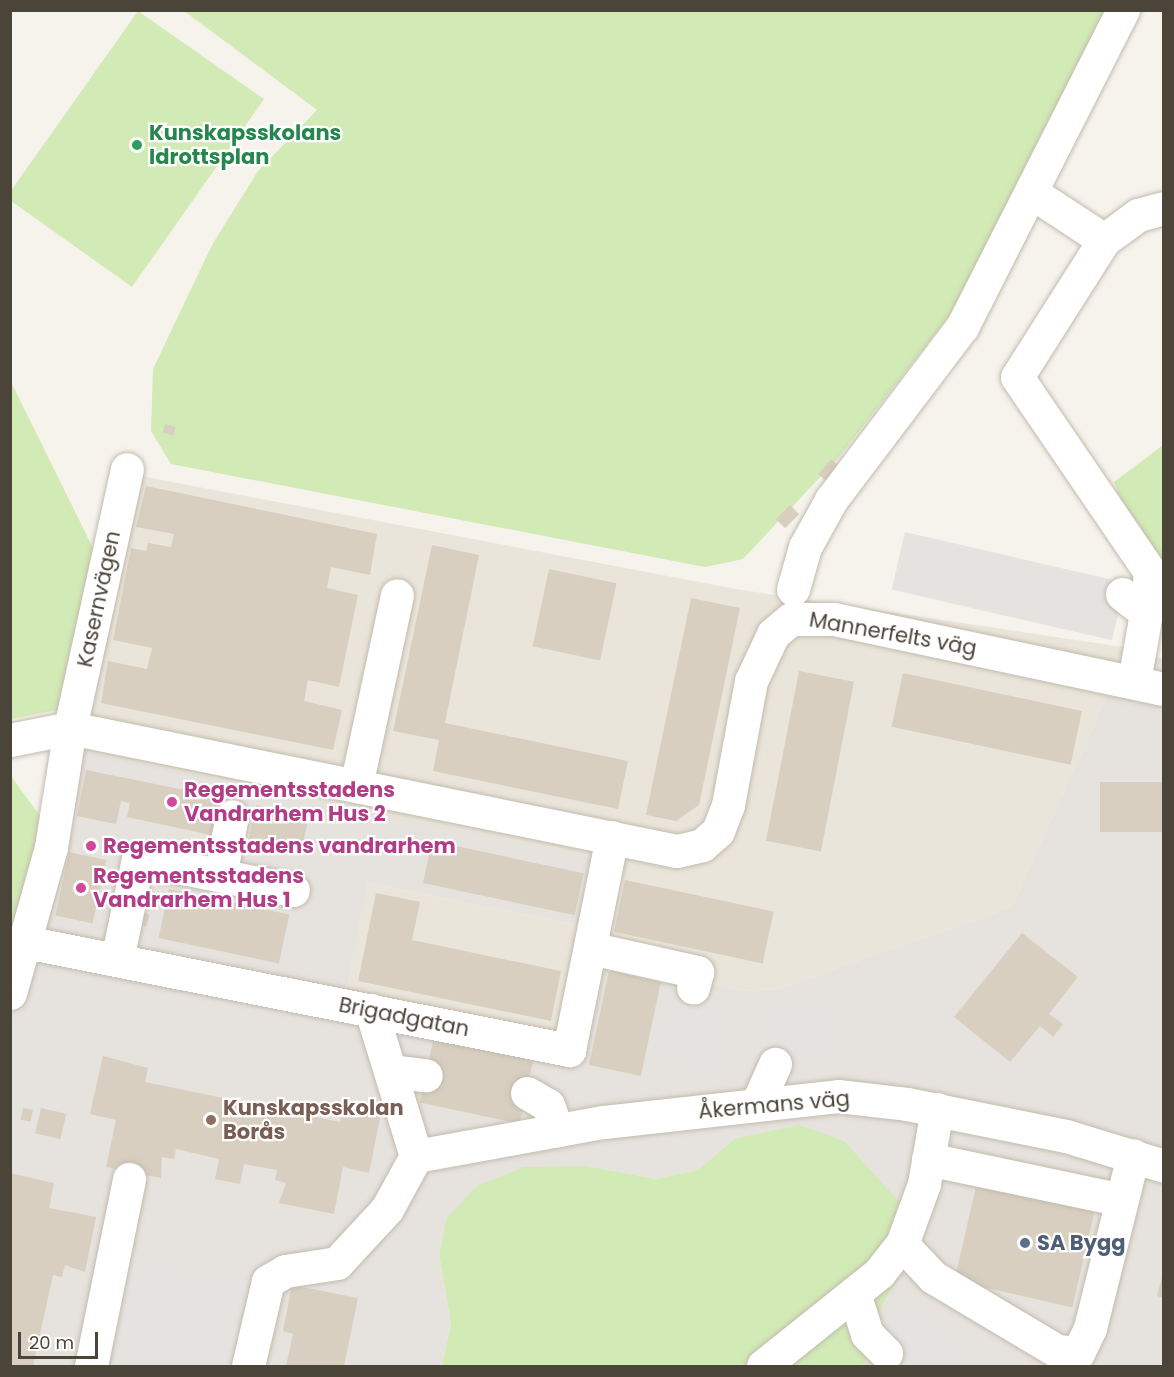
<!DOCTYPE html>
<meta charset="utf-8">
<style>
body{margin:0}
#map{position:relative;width:1174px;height:1377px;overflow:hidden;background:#f6f3ec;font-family:Poppins,sans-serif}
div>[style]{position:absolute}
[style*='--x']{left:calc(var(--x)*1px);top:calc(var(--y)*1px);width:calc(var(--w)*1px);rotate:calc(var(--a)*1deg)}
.residential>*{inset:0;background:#eae5da}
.industrial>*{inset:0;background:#e6e2dd}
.green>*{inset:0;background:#d2eab5}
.parking>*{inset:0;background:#e5e3e0;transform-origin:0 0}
.building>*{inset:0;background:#d8cfc1;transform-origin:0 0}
.roads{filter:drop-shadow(0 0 2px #c2bbae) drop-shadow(0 0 2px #c2bbae)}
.minor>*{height:33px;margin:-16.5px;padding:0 16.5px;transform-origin:16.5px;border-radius:16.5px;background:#fff}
.dots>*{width:16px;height:16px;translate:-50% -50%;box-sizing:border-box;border:3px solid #fff;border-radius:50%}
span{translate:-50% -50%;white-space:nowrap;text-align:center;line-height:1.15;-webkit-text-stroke:4.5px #fff;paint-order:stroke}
.leisure-label{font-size:21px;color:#27864d;font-weight:700}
.left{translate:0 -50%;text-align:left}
.street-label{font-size:21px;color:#4b4439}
.hotel-label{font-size:21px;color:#b23c85;font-weight:700}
.education-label{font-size:21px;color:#785e54;font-weight:700}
.service-label{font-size:21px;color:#4e5e75;font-weight:700}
.frame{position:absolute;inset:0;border:12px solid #4b4439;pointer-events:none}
.scale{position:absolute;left:18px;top:1332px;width:80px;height:27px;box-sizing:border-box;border:3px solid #4b4439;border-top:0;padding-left:8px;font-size:18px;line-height:21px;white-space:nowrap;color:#4b4439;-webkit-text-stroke:4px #fff;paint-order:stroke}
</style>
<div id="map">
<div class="residential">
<i style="clip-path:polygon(130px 474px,736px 589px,1129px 648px,1012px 907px,778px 989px,742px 991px,595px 957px,574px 1058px,346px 993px,368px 883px,578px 925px,70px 749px)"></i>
</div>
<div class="industrial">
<i style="clip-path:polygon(1129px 648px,1163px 659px,1163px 1366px,864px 1366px,883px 1304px,903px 1269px,734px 1139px,698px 1170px,656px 1179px,587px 1166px,446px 1219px,439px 1255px,451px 1323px,442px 1366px,11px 1366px,11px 1019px,70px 749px,592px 858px,578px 925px,368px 883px,346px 993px,574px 1058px,595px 957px,742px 991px,778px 989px,1012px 907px)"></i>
</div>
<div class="green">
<i style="clip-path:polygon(138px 11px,264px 99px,132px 287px,11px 201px,10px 192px)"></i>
<i style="clip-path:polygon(184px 11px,1111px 11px,959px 303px,840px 456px,743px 559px,705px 567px,171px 464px,151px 431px,153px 369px,212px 245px,258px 171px,317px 110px)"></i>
<i style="clip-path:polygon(10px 380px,93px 548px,58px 710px,11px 719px)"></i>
<i style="clip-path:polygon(1163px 445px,1163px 609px,1114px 482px)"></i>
<i style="clip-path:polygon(11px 776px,43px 820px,11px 948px)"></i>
<i style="clip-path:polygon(799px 1125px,844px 1141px,904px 1207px,903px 1269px,883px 1304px,864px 1366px,442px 1366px,451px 1323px,439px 1255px,446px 1219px,477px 1186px,524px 1167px,587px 1166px,656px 1179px,698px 1170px,734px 1139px)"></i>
</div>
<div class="parking">
<i style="left:905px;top:532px;width:226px;height:59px;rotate:13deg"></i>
<i style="left:666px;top:982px;width:70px;height:82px;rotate:12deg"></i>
<i style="clip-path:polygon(834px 998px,836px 1066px,775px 1064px,754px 1056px,764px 1003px,784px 1009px)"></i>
<i style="clip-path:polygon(123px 1255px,261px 1284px,244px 1366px,100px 1366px)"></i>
<i style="clip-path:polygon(903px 1302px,969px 1339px,960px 1366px,891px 1366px,893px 1315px)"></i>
</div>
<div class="building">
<i style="left:165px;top:424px;width:11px;height:9px;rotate:15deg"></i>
<i style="left:831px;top:459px;width:16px;height:20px;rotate:40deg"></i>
<i style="clip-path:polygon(146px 486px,377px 534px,370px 575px,331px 567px,327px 588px,358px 595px,339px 687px,308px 680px,304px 701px,342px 710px,333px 750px,101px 703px,108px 661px,147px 669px,152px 648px,113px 640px,131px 548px,146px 551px,148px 543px,171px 547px,174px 534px,136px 527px)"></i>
<i style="left:790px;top:505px;width:13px;height:20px;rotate:45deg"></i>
<i style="clip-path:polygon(432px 545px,479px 555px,445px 723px,628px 761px,618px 809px,433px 771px,439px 740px,393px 731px)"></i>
<i style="left:549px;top:569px;width:69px;height:79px;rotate:12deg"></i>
<i style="clip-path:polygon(691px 598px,740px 608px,699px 805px,676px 821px,646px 815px)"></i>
<i style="left:799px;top:671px;width:56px;height:173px;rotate:11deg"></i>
<i style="left:903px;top:673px;width:183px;height:55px;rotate:12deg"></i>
<i style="clip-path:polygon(86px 770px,219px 797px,211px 835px,127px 817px,130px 803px,121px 801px,116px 824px,77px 816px)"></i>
<i style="left:1164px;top:782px;width:50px;height:64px;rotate:90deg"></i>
<i style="left:256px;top:805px;width:54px;height:38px;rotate:12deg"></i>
<i style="left:432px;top:841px;width:155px;height:43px;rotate:12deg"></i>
<i style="left:69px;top:852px;width:38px;height:65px;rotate:12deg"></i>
<i style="left:625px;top:880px;width:152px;height:53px;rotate:12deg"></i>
<i style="left:169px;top:889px;width:123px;height:50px;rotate:12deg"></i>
<i style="clip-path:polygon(376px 893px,420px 902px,412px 940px,561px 971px,551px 1021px,358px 981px)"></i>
<i style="left:140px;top:912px;width:10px;height:12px;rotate:17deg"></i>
<i style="clip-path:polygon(1022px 933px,1078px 977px,1049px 1014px,1063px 1024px,1053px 1037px,1040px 1026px,1010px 1062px,954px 1017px)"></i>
<i style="left:609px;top:971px;width:53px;height:96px;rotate:12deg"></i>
<i style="left:434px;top:1036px;width:102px;height:68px;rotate:12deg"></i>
<i style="clip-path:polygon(103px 1056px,148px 1068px,145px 1082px,340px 1122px,344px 1106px,381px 1113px,369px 1173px,343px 1167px,334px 1214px,279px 1203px,286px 1183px,275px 1180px,277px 1170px,244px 1164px,240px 1184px,215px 1179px,219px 1159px,176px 1149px,174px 1159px,162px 1157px,161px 1178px,106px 1167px,116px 1120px,90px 1114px)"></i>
<i style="left:23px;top:1108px;width:10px;height:12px;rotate:11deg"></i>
<i style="left:41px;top:1108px;width:26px;height:26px;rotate:13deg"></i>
<i style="clip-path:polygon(10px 1173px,54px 1183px,49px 1208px,96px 1217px,85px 1272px,65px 1265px,62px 1277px,53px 1275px,33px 1366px,10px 1366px)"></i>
<i style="left:978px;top:1178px;width:121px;height:105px;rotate:13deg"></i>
<i style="clip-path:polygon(1163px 1273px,1164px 1274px,1164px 1298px,1157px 1296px)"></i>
<i style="clip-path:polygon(292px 1285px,358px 1298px,344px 1366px,286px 1366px,293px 1334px,283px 1331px)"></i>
</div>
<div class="roads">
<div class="minor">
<i style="--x:1034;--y:194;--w:84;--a:33.3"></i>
<i style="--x:1104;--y:240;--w:162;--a:122.4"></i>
<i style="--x:1017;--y:377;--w:236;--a:55.7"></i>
<i style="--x:1150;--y:572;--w:41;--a:95.6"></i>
<i style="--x:1104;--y:240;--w:42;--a:-36.3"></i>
<i style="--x:1138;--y:215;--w:27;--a:-15"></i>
<i style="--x:793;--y:589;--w:44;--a:-74.1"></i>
<i style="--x:805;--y:547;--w:54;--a:-61"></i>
<i style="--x:831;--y:500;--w:217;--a:-52.9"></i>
<i style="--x:962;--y:327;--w:356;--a:-63.1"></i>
<i style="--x:1122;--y:594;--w:31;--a:38"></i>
<i style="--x:1146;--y:613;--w:70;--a:99.9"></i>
<i style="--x:10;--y:740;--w:61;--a:-11.3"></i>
<i style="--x:70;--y:728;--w:619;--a:11.46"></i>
<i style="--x:677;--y:851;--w:26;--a:-13"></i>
<i style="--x:702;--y:845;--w:21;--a:-41"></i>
<i style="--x:718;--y:831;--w:28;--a:-69"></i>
<i style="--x:728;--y:805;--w:126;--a:-79.5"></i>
<i style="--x:751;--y:681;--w:52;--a:-64.9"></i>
<i style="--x:773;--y:634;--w:23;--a:-40"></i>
<i style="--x:791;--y:619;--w:43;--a:0"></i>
<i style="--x:834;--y:619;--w:337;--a:12"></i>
<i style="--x:356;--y:786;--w:195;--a:-77.9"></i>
<i style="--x:220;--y:875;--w:60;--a:-78.5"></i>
<i style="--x:25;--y:942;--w:555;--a:11.23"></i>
<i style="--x:569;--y:1050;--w:217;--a:-78.6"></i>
<i style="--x:590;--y:948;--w:110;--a:12.6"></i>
<i style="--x:697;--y:972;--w:16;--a:104"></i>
<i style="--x:117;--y:960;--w:103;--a:-78.3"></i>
<i style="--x:138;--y:859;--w:158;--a:11.3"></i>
<i style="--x:10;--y:993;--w:152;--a:-74.3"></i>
<i style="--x:51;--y:847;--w:121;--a:-80.9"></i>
<i style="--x:70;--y:728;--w:265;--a:-77.6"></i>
<i style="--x:371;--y:1010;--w:153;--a:72.9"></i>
<i style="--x:391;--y:1071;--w:35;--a:7"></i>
<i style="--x:527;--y:1093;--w:24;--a:30"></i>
<i style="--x:548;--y:1105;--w:27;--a:70"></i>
<i style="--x:757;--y:1104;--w:44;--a:-65.8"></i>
<i style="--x:416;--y:1156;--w:191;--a:-10.3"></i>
<i style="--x:604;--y:1122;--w:235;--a:-6.3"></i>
<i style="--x:838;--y:1096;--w:69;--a:6.6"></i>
<i style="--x:907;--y:1104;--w:162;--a:11.4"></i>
<i style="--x:1066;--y:1136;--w:102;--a:17"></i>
<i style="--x:928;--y:1159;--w:198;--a:11.9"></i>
<i style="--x:902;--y:1244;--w:45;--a:46.8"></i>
<i style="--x:933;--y:1277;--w:144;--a:30.8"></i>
<i style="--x:1057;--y:1351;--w:21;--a:5"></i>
<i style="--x:1078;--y:1353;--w:28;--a:-64"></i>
<i style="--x:1090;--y:1328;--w:178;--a:-76"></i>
<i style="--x:854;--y:1293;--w:43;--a:72.4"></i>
<i style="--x:867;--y:1334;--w:27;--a:45"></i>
<i style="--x:91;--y:1366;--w:191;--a:-78.5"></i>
<i style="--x:248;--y:1366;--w:87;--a:-76.8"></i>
<i style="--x:268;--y:1281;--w:20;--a:-30"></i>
<i style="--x:285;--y:1271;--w:53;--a:-8.7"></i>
<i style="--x:337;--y:1263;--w:74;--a:-47.2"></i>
<i style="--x:387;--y:1209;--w:60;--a:-61.3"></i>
<i style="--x:763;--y:1366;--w:149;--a:-38.7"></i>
<i style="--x:879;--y:1273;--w:37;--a:-52"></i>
<i style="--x:902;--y:1244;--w:64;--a:-69.9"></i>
<i style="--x:924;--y:1184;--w:76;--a:-80.2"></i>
</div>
</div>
<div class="dots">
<i style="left:137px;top:145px;background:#2e9e5b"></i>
<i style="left:172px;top:802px;background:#d1479c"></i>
<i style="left:91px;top:846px;background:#d1479c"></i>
<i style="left:81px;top:888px;background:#d1479c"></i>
<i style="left:211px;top:1120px;background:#8d6e63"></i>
<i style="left:1025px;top:1243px;background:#5c6f8a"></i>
</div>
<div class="leisure-label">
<span class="left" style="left:149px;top:145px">Kunskapsskolans<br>Idrottsplan</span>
</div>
<div class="street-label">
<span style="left:99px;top:599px;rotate:-78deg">Kasernvägen</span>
<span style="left:893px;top:634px;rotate:10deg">Mannerfelts väg</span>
<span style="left:404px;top:1017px;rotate:11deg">Brigadgatan</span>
<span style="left:774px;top:1105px;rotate:-5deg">Åkermans väg</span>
</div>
<div class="hotel-label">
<span class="left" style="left:184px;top:802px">Regementsstadens<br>Vandrarhem Hus 2</span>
<span class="left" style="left:103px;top:846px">Regementsstadens vandrarhem</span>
<span class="left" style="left:93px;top:888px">Regementsstadens<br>Vandrarhem Hus 1</span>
</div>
<div class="education-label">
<span class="left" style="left:223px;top:1120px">Kunskapsskolan<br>Borås</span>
</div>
<div class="service-label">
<span class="left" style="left:1037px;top:1243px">SA Bygg</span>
</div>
<div class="frame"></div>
<div class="scale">20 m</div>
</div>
